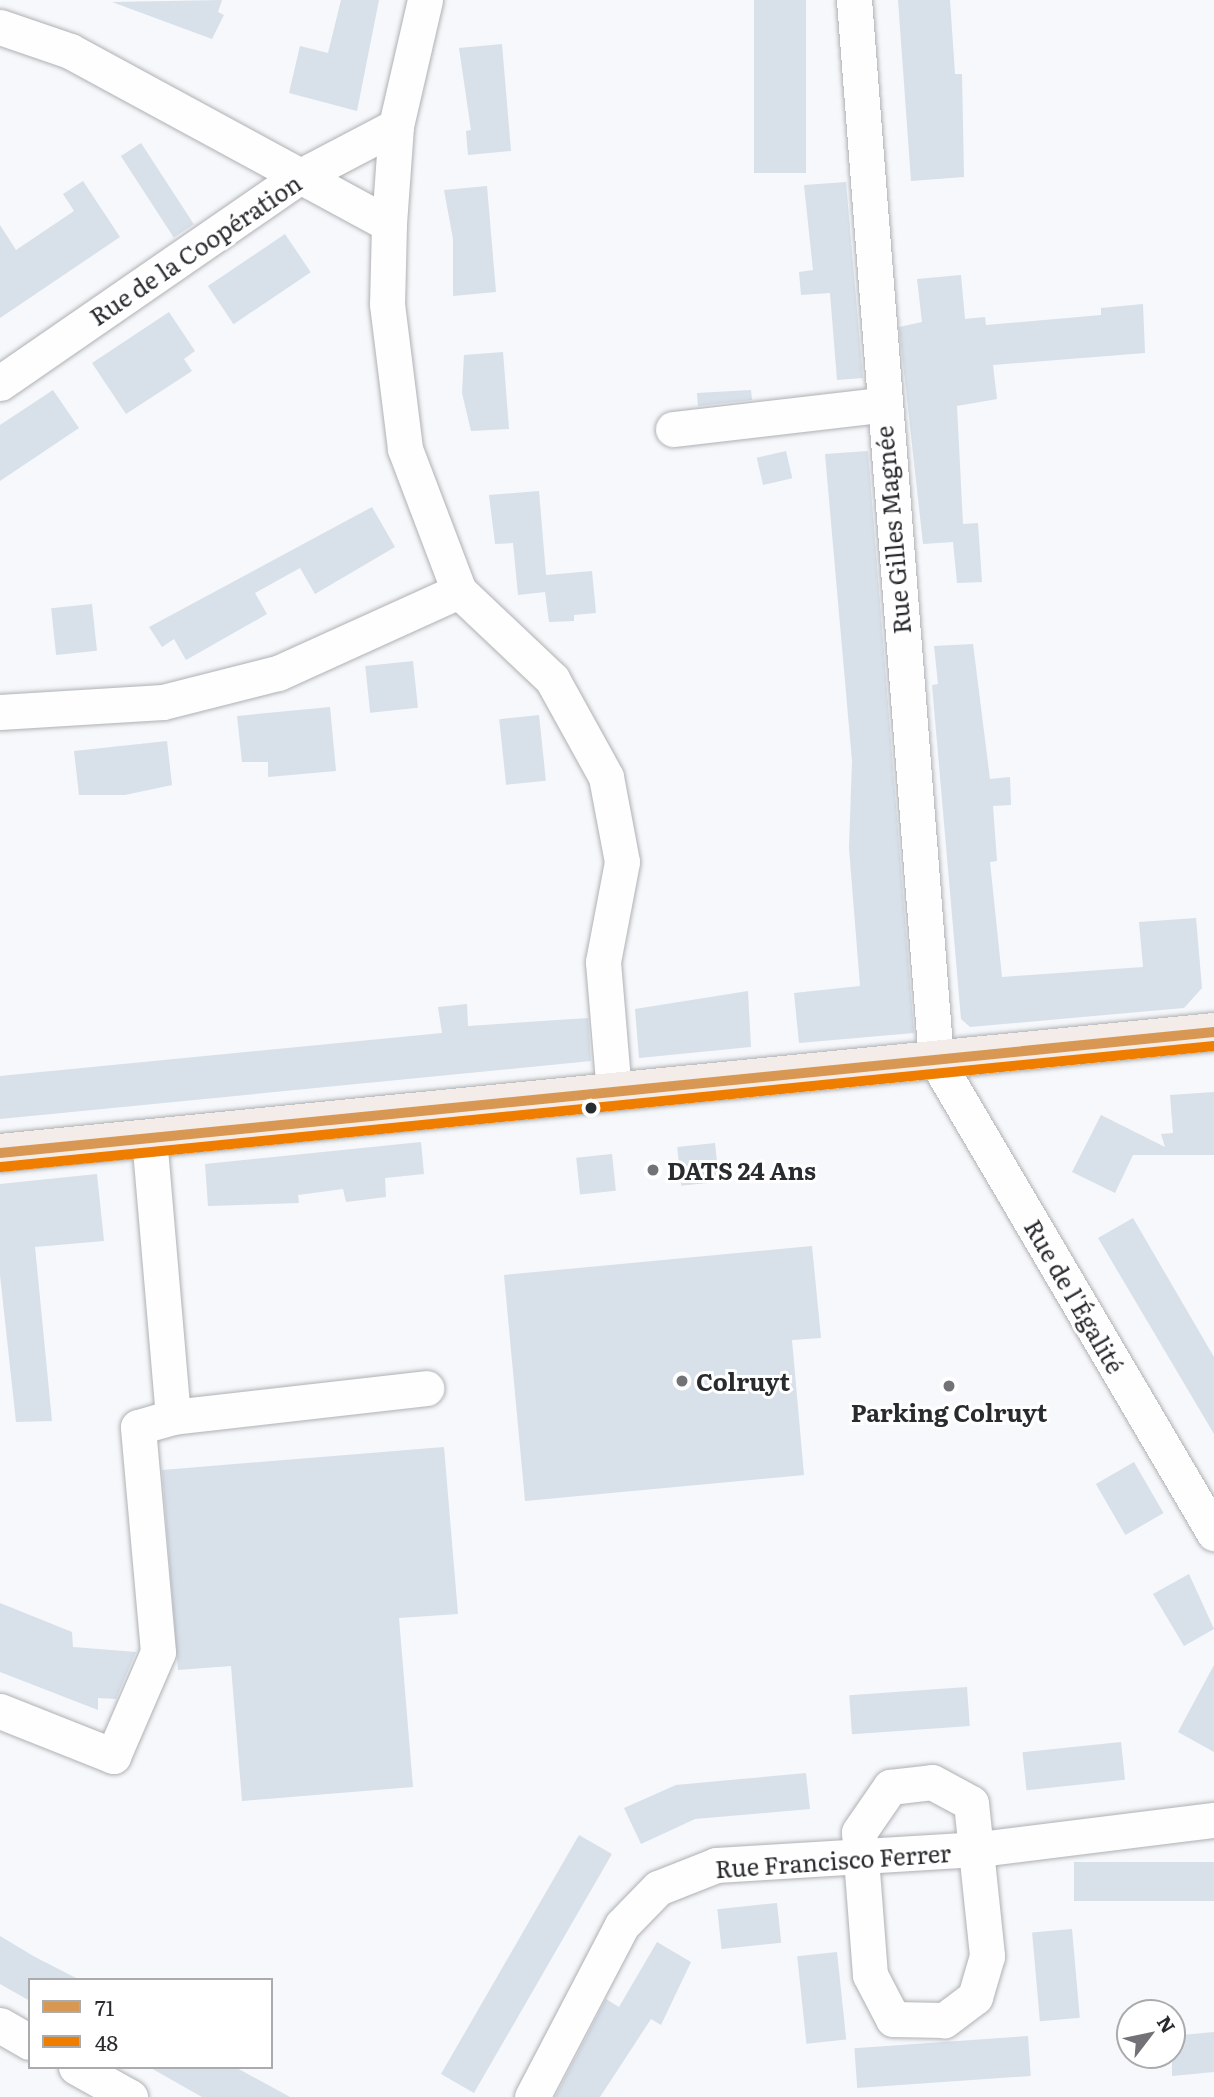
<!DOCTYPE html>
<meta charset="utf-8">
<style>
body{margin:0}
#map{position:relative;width:1214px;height:2097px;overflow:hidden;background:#f6f8fb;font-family:Literata,serif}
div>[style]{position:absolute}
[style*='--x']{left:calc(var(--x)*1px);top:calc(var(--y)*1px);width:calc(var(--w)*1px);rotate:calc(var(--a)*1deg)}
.building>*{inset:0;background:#d8e0ea;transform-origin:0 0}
.roads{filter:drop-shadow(0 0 2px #afb1b4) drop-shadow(0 0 2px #afb1b4)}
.minor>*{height:35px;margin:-17.5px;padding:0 17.5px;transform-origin:17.5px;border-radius:17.5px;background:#fefefe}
.major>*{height:38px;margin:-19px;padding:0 19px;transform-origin:19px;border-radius:19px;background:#f3ece9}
.bus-1>*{height:10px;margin:-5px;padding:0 5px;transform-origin:5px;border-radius:5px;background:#d89853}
.bus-2>*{height:10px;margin:-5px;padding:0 5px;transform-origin:5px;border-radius:5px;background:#ef7d00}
.dots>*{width:19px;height:19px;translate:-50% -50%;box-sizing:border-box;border:4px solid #fff;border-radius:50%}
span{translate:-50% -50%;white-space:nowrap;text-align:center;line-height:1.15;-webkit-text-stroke:6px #fff;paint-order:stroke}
.street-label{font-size:24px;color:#292c2f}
.poi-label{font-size:24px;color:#292c2f;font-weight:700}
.left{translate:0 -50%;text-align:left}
.legend{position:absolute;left:28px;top:1978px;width:245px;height:91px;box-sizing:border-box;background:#fff;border:2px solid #a9abac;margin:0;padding:9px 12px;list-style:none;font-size:21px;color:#292c2f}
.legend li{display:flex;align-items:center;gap:14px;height:35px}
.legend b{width:35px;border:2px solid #a9abac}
.north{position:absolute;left:1116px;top:1999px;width:70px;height:70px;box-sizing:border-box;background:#fff;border:2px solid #a9abac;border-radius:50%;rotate:58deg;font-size:19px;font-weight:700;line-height:28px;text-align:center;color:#292c2f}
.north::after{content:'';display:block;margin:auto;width:24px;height:32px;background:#717376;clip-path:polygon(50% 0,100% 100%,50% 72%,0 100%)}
</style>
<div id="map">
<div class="building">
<i style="clip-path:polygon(222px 0,218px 12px,224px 15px,212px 39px,112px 2px)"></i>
<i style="clip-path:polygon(341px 0,379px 0,357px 111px,289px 93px,300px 46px,328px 53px)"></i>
<i style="left:754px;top:0;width:52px;height:173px"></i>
<i style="clip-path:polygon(898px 0,950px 0,955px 74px,962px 74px,964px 177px,911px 181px)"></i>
<i style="clip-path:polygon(502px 44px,511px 151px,468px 155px,466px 131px,471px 130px,459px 48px)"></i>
<i style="left:141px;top:143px;width:97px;height:24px;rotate:57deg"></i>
<i style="clip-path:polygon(83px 181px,120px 237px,0 318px,0 225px,16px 250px,74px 211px,63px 194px)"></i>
<i style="clip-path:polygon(846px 182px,863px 378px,837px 380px,830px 293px,801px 295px,799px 272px,813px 270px,804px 185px)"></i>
<i style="clip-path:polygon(487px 186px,496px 292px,453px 296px,453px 239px,444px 190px)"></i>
<i style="left:285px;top:234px;width:46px;height:93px;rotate:56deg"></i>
<i style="clip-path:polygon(961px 275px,965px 319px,985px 317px,986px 325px,1101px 315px,1101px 308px,1143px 304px,1145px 353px,993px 365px,997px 399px,957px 406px,963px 524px,978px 523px,982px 582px,957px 583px,953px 542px,923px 544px,899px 327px,922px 322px,917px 279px)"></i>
<i style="clip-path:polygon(169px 312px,195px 351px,184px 359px,192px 371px,126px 414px,92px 363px)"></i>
<i style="clip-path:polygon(503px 352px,509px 429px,471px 431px,462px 393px,464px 355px)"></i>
<i style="clip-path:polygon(53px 390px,79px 428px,0 481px,0 425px)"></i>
<i style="clip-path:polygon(751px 390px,752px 400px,698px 406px,697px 393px)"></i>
<i style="left:786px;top:451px;width:28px;height:30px;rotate:77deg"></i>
<i style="clip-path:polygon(868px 451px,914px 1033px,799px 1043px,794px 993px,860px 986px,849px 848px,852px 761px,825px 454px)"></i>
<i style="clip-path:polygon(539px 491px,546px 575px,592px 571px,596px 613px,574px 615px,574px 621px,549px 622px,545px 592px,518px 595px,513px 543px,495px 544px,489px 495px)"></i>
<i style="clip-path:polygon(372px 507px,395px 547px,315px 594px,300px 568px,255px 593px,267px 614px,186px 660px,174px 639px,162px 647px,149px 627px)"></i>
<i style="left:92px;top:604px;width:47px;height:41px;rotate:84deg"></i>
<i style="clip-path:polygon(973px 644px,990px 779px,1010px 777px,1011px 805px,993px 806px,997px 861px,990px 862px,1002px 977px,1143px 967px,1139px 922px,1196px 918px,1202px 988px,1184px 1008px,970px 1027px,961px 1019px,932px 685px,938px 684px,934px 646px)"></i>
<i style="left:413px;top:661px;width:47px;height:48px;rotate:84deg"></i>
<i style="clip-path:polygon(330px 707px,336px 771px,268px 777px,268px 762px,242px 762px,237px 716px)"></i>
<i style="left:539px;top:715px;width:66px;height:40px;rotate:84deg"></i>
<i style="clip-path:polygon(167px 741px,172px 785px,125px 795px,79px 795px,74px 751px)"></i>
<i style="clip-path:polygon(748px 991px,751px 1047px,639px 1058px,635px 1009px)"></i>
<i style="clip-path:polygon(467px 1004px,468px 1026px,588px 1018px,591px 1061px,0 1119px,0 1076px,442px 1033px,438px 1007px)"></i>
<i style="clip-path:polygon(1214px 1092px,1214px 1155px,1133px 1155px,1115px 1193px,1072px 1172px,1101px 1115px,1165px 1147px,1161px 1134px,1173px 1133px,1170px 1095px)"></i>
<i style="clip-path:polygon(421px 1142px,424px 1174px,385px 1178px,386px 1197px,346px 1202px,343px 1189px,298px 1195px,299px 1203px,208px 1206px,205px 1164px)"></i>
<i style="left:715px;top:1143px;width:39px;height:38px;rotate:84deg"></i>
<i style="left:612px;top:1154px;width:37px;height:36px;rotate:84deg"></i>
<i style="clip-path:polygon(97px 1174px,104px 1241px,35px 1247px,52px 1421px,16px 1422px,0 1275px,0 1184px)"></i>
<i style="clip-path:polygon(1133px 1218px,1214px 1357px,1214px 1434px,1098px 1238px)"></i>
<i style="clip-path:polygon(812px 1246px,821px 1338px,792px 1340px,804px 1475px,525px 1501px,504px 1275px)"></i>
<i style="clip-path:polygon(444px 1447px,458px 1614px,399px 1618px,413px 1787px,242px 1801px,231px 1666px,178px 1670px,162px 1470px)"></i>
<i style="left:1134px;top:1462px;width:59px;height:44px;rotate:60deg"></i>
<i style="clip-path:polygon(1189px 1574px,1214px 1629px,1184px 1646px,1153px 1594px)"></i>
<i style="clip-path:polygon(0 1603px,72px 1632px,73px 1647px,136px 1652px,116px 1699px,98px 1698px,98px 1710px,0 1672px)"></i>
<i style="clip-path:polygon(1214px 1665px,1214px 1752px,1178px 1732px)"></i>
<i style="left:967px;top:1687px;width:39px;height:118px;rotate:86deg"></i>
<i style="left:1121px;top:1742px;width:38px;height:99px;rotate:84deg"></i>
<i style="clip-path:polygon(806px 1773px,810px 1809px,695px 1819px,641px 1844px,624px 1808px,676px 1785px)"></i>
<i style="left:579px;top:1835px;width:38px;height:276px;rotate:30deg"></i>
<i style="left:1214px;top:1862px;width:39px;height:140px;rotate:90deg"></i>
<i style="left:777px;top:1903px;width:40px;height:60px;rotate:84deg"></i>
<i style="left:1072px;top:1929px;width:89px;height:40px;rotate:85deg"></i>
<i style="clip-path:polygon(0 1936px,35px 1957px,80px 1980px,30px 1980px,30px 2001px,0 1984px)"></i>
<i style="clip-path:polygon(657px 1942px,691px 1962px,661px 2025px,651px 2019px,600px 2097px,555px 2097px,606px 1999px,619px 2007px)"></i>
<i style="left:837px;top:1952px;width:88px;height:40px;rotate:84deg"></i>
<i style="clip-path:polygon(1214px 2032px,1214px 2072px,1172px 2076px,1172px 2036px)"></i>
<i style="left:1028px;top:2036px;width:40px;height:174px;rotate:86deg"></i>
<i style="clip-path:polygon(149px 2067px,235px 2067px,290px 2097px,202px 2097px)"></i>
</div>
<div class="roads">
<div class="minor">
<i style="--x:425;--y:0;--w:129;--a:103"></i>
<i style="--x:396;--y:126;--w:98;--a:94.1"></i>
<i style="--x:389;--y:224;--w:80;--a:91.4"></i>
<i style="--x:387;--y:304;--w:146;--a:82.9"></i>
<i style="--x:405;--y:449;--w:152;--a:69.2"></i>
<i style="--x:459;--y:591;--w:128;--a:43.4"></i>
<i style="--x:552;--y:679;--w:112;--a:61.1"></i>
<i style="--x:606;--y:777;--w:86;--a:79.3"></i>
<i style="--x:622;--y:862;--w:102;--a:100.8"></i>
<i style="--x:603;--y:962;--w:130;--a:85.2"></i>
<i style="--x:854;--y:0;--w:1063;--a:85.58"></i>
<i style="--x:936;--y:1060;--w:549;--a:59.56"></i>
<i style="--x:0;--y:27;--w:74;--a:18.9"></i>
<i style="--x:70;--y:51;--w:363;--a:28.5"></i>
<i style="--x:0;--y:383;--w:361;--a:-34.6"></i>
<i style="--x:297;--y:178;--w:112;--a:-27.7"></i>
<i style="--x:673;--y:429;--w:209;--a:-6.6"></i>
<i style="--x:0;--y:712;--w:163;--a:-3.5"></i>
<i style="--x:163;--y:702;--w:119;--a:-14.2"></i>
<i style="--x:278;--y:673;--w:199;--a:-24.4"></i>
<i style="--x:173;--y:1417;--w:255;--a:-6.5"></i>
<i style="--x:0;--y:1711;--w:122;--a:21.7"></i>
<i style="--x:113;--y:1756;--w:113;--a:-66.6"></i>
<i style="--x:158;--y:1652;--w:226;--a:-95.1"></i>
<i style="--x:138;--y:1427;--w:36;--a:-16"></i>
<i style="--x:173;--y:1417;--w:279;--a:-94.9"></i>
<i style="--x:932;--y:1782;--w:44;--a:28.3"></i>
<i style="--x:971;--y:1803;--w:154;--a:84"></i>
<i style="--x:987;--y:1956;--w:43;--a:106.3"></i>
<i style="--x:975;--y:1997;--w:39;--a:143"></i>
<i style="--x:944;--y:2020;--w:51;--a:-178.9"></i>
<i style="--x:893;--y:2019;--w:50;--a:-117.6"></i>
<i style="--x:870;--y:1975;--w:143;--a:-94.4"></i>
<i style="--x:859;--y:1832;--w:55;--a:-55.4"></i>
<i style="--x:890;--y:1787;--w:42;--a:-6.8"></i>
<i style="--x:0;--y:2025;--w:34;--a:30"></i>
<i style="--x:76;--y:2067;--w:62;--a:29.1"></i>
<i style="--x:532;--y:2097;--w:194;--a:-62.4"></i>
<i style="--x:622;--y:1925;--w:52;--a:-45.8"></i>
<i style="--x:658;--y:1888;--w:62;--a:-21.6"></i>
<i style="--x:716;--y:1865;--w:264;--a:-3.5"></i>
<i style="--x:980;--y:1849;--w:236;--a:-7.1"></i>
</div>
<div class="major">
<i style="--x:0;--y:1153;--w:1220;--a:-5.69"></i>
</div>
</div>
<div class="bus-1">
<i style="--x:0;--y:1153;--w:1220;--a:-5.69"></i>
</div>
<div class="bus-2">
<i style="--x:1;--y:1167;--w:1219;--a:-5.7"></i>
</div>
<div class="dots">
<i style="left:591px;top:1108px;background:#292c2f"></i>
<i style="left:653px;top:1170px;background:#717376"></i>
<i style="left:682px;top:1381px;background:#717376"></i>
<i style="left:949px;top:1386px;background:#717376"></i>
</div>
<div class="street-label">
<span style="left:195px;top:249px;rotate:-34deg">Rue de la Coopération</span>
<span style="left:892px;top:530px;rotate:-95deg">Rue Gilles Magnée</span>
<span style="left:1075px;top:1296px;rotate:60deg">Rue de l'Égalité</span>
<span style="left:833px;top:1860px;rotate:-4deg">Rue Francisco Ferrer</span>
</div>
<div class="poi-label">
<span class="left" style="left:667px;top:1170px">DATS 24 Ans</span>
<span class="left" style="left:696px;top:1381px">Colruyt</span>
<span style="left:949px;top:1412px">Parking Colruyt</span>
</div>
<ul class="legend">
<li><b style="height:9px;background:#d89853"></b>71</li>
<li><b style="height:9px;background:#ef7d00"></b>48</li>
</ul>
<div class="north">N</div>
</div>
